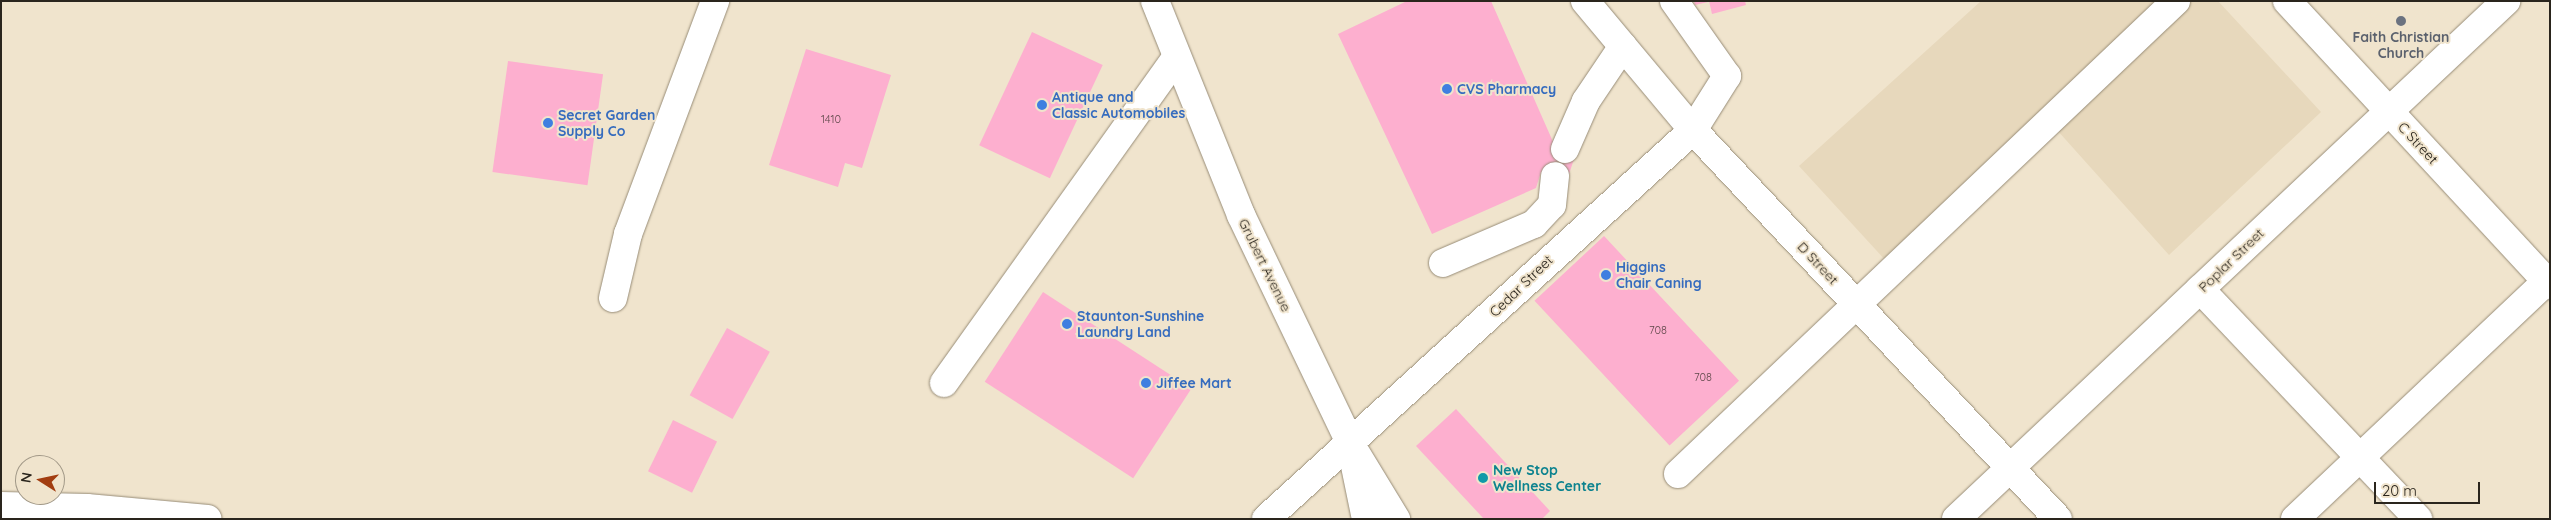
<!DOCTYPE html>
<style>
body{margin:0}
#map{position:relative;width:2551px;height:520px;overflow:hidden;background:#f0e4cd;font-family:Quicksand,sans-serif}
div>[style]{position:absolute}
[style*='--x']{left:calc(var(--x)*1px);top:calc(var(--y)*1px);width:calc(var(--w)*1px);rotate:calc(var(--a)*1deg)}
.built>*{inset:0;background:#e7d8bc}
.building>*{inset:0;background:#fdafcf;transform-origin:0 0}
.roads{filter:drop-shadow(0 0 1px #978c77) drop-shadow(0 0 1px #978c77)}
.minor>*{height:28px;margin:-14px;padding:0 14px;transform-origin:14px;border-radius:14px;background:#fff}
.dots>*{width:14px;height:14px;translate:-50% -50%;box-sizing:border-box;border:2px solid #f0e4cd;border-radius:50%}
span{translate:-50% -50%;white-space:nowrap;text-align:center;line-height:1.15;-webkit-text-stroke:4px #f0e4cd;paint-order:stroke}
.number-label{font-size:11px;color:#5f484a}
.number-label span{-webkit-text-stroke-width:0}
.worship-label{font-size:14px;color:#5b616d;font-weight:700}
.shop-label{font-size:14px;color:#366cbe;font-weight:700}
.left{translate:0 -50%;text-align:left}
.street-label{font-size:14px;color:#2a251d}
.culture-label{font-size:14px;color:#0d838f;font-weight:700}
.frame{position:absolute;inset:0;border:2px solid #2a251d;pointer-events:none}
.north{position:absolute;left:15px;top:455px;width:50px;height:50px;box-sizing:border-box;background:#f0e4cd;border:1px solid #a19887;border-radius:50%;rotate:280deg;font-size:14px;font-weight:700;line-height:20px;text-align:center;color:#2a251d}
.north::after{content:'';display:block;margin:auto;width:18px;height:22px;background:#a23d10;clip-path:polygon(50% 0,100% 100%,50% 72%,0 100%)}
.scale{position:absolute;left:2374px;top:482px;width:106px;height:22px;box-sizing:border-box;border:2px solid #2a251d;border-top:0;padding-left:6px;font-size:15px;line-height:18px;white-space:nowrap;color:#2a251d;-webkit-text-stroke:4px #f0e4cd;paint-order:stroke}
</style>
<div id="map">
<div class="built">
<i style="clip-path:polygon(1981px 1px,2218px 1px,2321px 112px,2169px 255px,2057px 130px,1887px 262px,1799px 166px)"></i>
</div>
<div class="building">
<i style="clip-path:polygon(1407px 1px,1491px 1px,1554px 144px,1576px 153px,1567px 180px,1541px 172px,1536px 188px,1432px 234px,1338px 34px)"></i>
<i style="clip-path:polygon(1694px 1px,1708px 1px,1708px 2px,1695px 5px)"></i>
<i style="clip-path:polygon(1709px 1px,1745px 1px,1746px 5px,1712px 14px)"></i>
<i style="left:1032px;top:32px;width:78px;height:125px;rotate:25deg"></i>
<i style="clip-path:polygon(806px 49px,891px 75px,862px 168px,845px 163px,838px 187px,769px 165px)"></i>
<i style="left:508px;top:61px;width:96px;height:112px;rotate:8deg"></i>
<i style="left:1604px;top:236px;width:198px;height:95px;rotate:47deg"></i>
<i style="left:1043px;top:292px;width:177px;height:107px;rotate:33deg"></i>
<i style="left:727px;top:328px;width:49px;height:77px;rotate:29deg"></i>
<i style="clip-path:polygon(1456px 409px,1550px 511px,1542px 519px,1484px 519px,1416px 446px)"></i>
<i style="left:673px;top:420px;width:49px;height:57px;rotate:26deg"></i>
</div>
<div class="roads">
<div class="minor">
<i style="--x:1155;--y:1;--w:231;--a:68.1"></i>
<i style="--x:1241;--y:215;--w:255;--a:64.4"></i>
<i style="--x:1351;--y:445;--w:87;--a:58.7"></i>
<i style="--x:1585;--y:1;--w:168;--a:50.1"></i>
<i style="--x:1693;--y:130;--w:533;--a:46.82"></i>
<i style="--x:2287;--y:1;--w:387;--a:47.2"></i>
<i style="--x:1565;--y:149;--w:52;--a:-66.4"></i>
<i style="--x:1586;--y:101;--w:66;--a:-56.1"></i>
<i style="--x:1443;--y:263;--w:99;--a:-23.2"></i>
<i style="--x:1534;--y:224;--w:26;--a:-47"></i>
<i style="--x:1552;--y:205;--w:29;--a:-84"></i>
<i style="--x:2200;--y:289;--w:317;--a:46.5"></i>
<i style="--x:613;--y:298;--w:66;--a:-76.8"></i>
<i style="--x:628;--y:234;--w:249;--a:-69.5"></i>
<i style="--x:944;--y:383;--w:398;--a:-54.5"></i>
<i style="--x:1355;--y:466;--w:54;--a:78.3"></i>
<i style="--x:1678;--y:474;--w:687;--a:-43.53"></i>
<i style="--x:1;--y:506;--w:86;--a:1.3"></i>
<i style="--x:87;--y:508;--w:121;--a:5.2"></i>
<i style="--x:1266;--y:519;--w:578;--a:-42.33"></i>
<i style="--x:1693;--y:130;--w:64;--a:-57.8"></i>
<i style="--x:1727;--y:76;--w:92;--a:-125.2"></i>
<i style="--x:1956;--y:519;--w:756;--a:-43.28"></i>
<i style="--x:2295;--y:519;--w:351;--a:-43.4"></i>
</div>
</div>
<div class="dots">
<i style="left:2401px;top:21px;background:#6b7280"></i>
<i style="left:1447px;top:89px;background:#3f7fe0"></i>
<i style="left:1042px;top:105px;background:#3f7fe0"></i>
<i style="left:548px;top:123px;background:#3f7fe0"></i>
<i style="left:1606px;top:275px;background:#3f7fe0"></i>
<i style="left:1067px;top:324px;background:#3f7fe0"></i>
<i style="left:1146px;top:383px;background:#3f7fe0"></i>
<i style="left:1483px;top:478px;background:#0f9aa8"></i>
</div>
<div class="number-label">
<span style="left:831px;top:119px">1410</span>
<span style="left:1658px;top:330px">708</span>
<span style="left:1703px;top:377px">708</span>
</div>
<div class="worship-label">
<span style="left:2401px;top:45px">Faith Christian<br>Church</span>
</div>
<div class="shop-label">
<span class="left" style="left:1457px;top:89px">CVS Pharmacy</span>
<span class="left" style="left:1052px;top:105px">Antique and<br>Classic Automobiles</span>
<span class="left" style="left:558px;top:123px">Secret Garden<br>Supply Co</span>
<span class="left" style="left:1616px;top:275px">Higgins<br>Chair Caning</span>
<span class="left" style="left:1077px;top:324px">Staunton-Sunshine<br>Laundry Land</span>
<span class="left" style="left:1156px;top:383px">Jiffee Mart</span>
</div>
<div class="street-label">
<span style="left:2418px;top:143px;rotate:47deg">C Street</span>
<span style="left:2231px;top:260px;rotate:-44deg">Poplar Street</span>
<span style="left:1818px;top:263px;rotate:47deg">D Street</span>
<span style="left:1265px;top:265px;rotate:64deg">Grubert Avenue</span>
<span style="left:1521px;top:286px;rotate:-44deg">Cedar Street</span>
</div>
<div class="culture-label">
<span class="left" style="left:1493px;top:478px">New Stop<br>Wellness Center</span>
</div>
<div class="frame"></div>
<div class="north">N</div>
<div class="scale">20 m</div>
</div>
